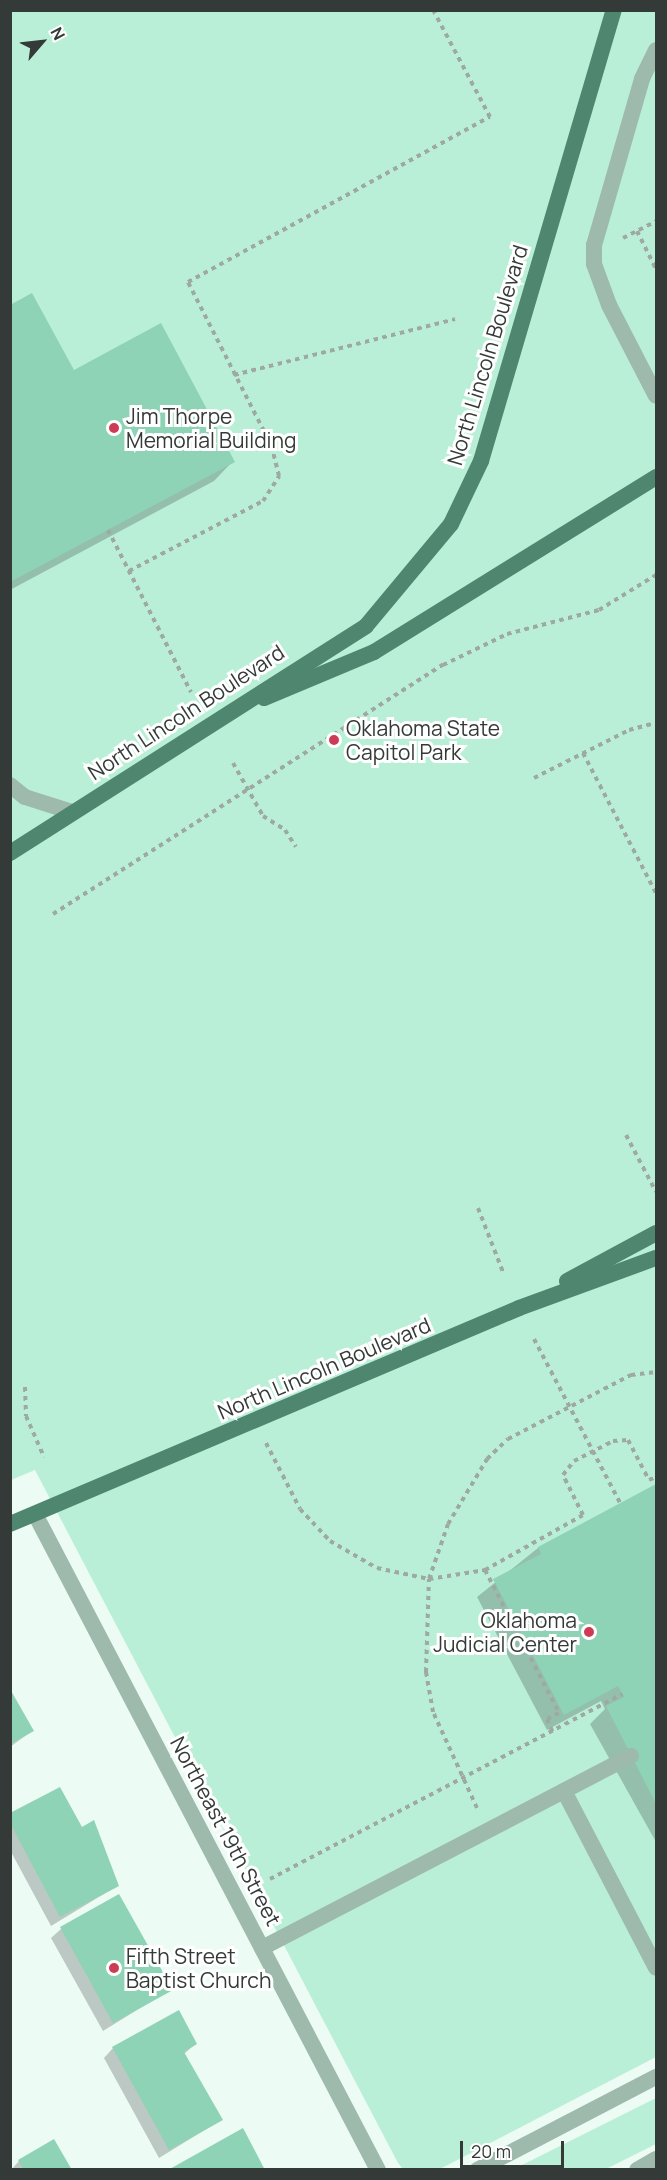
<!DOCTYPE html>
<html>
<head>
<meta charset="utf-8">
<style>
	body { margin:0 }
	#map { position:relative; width:667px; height:2180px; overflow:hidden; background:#ecfbf4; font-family:Manrope,sans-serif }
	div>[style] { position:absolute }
	.green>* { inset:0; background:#baefd7 }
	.shadow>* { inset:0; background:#0003 }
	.building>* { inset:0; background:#8ed3b5 }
	.path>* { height:4px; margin-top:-2px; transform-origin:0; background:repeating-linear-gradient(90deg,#9ea9a4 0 4.5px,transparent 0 9px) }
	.service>* { height:16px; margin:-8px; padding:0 8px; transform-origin:8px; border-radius:8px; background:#9dbaad }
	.minor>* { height:16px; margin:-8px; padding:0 8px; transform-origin:8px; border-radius:8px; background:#9dbaad }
	.tertiary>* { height:16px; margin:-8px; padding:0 8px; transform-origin:8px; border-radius:8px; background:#9dbaad }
	.primary>* { height:16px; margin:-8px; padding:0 8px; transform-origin:8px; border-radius:8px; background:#4f866f }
	.dots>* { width:16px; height:16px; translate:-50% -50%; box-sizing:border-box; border:3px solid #fff; border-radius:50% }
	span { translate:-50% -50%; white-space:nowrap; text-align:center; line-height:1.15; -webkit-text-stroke:6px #fff; paint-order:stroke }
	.street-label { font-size:21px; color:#343a37 }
	.poi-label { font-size:21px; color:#343a37 }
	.left { translate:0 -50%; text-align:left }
	.right { translate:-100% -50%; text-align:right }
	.frame { position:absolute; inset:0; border:12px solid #343a37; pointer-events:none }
	.north { position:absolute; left:12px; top:12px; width:60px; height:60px; -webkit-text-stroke:4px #fff; paint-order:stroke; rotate:62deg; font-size:16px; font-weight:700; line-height:24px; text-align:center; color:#343a37 }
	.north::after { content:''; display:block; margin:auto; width:21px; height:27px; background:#343a37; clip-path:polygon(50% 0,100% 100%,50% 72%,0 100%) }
	.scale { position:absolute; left:460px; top:2141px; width:104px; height:27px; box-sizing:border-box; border:3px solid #343a37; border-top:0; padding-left:8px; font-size:18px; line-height:21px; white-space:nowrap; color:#343a37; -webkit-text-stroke:4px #fff; paint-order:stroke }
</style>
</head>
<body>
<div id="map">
	<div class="green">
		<div style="clip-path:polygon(11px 11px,656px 11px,656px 2057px,440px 2169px,403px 2169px,398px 2163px,35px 1470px,11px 1480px)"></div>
		<div style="clip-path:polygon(656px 2098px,656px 2144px,606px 2169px,514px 2169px)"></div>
	</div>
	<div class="shadow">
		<div style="clip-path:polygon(10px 306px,73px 372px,233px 461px,214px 481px,10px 590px)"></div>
		<div style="clip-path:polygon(656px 1486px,656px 1842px,590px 1724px,605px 1709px,601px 1701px,547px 1730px,477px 1597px,538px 1548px)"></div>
		<div style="clip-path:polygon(10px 1692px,32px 1731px,10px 1747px)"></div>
		<div style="clip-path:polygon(10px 1815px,81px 1829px,94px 1822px,117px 1886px,51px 1926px,10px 1850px)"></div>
		<div style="clip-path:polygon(61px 1929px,171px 1989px,103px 2031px,51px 1938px)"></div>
		<div style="clip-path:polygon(195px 2044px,184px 2054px,221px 2120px,159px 2158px,104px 2058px,113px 2048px)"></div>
		<div style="clip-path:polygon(19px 2161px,71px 2170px,11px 2170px)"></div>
	</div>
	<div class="building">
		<div style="clip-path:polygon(32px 293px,74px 370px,161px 323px,235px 462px,10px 582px,10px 305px)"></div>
		<div style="clip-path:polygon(656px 1484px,656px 1804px,606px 1706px,624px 1697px,618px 1686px,564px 1715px,493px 1579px,541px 1554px,538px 1547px)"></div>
		<div style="clip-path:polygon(10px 1689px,34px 1731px,10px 1744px)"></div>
		<div style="clip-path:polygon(60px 1787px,82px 1827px,94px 1820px,119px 1886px,60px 1917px,10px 1823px,10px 1813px)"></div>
		<div style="clip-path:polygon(119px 1894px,173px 1990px,113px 2023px,60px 1927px)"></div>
		<div style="clip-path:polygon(179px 2010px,197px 2044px,184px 2052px,223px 2120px,169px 2150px,112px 2047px)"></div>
		<div style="clip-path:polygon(243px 2128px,265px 2170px,168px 2170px)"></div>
		<div style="clip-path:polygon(54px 2139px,72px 2170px,24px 2170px,18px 2160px)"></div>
	</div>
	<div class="path">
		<div style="left:637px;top:231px;width:42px;rotate:63.4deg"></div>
		<div style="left:623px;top:238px;width:37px;rotate:-27deg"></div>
		<div style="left:234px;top:375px;width:228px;rotate:-14.2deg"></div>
		<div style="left:108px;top:530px;width:182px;rotate:62.9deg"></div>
		<div style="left:129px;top:571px;width:151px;rotate:-27.6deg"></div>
		<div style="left:263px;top:501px;width:30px;rotate:-57deg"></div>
		<div style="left:279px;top:476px;width:30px;rotate:-104deg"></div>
		<div style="left:272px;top:447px;width:185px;rotate:-117deg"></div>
		<div style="left:188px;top:282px;width:344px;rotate:-28.7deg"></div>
		<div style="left:490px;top:117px;width:121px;rotate:-118deg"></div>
		<div style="left:583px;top:753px;width:158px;rotate:62.5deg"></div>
		<div style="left:233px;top:763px;width:61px;rotate:60.5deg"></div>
		<div style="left:263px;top:816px;width:26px;rotate:32deg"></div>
		<div style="left:285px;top:830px;width:20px;rotate:57deg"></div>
		<div style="left:534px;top:778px;width:106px;rotate:-26.8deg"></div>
		<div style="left:629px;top:730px;width:28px;rotate:-15deg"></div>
		<div style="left:53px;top:914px;width:463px;rotate:-32.6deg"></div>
		<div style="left:443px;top:665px;width:71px;rotate:-25.8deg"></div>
		<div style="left:507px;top:634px;width:95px;rotate:-14.6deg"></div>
		<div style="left:599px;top:610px;width:67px;rotate:-31.6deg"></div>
		<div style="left:626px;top:1135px;width:64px;rotate:62.2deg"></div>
		<div style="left:478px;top:1208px;width:69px;rotate:68.7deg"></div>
		<div style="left:534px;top:1339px;width:185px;rotate:62.3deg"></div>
		<div style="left:25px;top:1387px;width:29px;rotate:88deg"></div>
		<div style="left:26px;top:1416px;width:45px;rotate:66.3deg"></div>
		<div style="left:266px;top:1443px;width:74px;rotate:62.7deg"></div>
		<div style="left:300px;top:1509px;width:44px;rotate:46.8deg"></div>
		<div style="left:330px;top:1541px;width:54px;rotate:29.9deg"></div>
		<div style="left:377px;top:1568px;width:53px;rotate:11.9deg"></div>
		<div style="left:429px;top:1579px;width:57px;rotate:-9.1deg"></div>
		<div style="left:485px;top:1570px;width:112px;rotate:-29.3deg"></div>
		<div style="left:583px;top:1515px;width:45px;rotate:-116.6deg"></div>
		<div style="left:563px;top:1475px;width:18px;rotate:-52deg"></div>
		<div style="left:574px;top:1461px;width:44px;rotate:-27.1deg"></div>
		<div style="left:613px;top:1441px;width:15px;rotate:-4deg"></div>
		<div style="left:628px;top:1440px;width:45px;rotate:62.3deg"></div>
		<div style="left:649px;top:1480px;width:8px;rotate:-23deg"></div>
		<div style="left:485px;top:1570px;width:161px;rotate:62.6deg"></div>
		<div style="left:559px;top:1713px;width:13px;rotate:153deg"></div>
		<div style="left:547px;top:1719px;width:15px;rotate:67deg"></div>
		<div style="left:477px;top:1808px;width:106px;rotate:-114.6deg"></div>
		<div style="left:433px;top:1712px;width:41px;rotate:-99.9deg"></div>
		<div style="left:426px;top:1672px;width:93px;rotate:-88.2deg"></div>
		<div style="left:429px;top:1579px;width:58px;rotate:-70.9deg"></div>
		<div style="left:448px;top:1524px;width:76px;rotate:-59deg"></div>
		<div style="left:487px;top:1459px;width:29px;rotate:-44deg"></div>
		<div style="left:508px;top:1439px;width:139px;rotate:-27.5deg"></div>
		<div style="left:631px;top:1375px;width:25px;rotate:-7deg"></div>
		<div style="left:270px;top:1879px;width:398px;rotate:-27.7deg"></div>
	</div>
	<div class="service">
		<div style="left:656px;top:50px;width:32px;rotate:116deg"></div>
		<div style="left:642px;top:79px;width:173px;rotate:106.1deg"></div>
		<div style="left:594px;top:245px;width:19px;rotate:90deg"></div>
		<div style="left:594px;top:264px;width:44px;rotate:69.9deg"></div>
		<div style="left:609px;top:305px;width:102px;rotate:62.7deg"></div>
		<div style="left:10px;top:785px;width:19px;rotate:39deg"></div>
		<div style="left:25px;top:797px;width:49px;rotate:17.7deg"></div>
		<div style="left:564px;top:1791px;width:199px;rotate:62.5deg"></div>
		<div style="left:262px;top:1948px;width:416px;rotate:-27.5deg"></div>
	</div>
	<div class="minor">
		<div style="left:35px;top:1514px;width:740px;rotate:62.4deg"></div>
	</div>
	<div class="tertiary">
		<div style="left:477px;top:2170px;width:202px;rotate:-27.5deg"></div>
		<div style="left:637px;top:2170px;width:22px;rotate:-30deg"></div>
	</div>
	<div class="primary">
		<div style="left:264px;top:698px;width:119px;rotate:-22.7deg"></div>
		<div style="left:374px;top:652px;width:332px;rotate:-31.8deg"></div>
		<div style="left:10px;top:853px;width:422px;rotate:-32.5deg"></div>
		<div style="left:366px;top:626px;width:133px;rotate:-50.2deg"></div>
		<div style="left:451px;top:524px;width:70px;rotate:-64.5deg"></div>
		<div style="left:481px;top:461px;width:470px;rotate:-73.6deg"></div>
		<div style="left:567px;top:1281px;width:101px;rotate:-28.3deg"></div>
		<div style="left:10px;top:1524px;width:553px;rotate:-22.99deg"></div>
		<div style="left:519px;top:1308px;width:146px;rotate:-20.1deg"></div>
	</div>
	<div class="dots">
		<div style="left:114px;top:428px;background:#cd3c54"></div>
		<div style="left:334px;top:740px;background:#cd3c54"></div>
		<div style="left:589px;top:1632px;background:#cd3c54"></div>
		<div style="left:114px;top:1968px;background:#cd3c54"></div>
	</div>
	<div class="street-label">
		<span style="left:487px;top:355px;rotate:-73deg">North Lincoln Boulevard</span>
		<span style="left:186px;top:712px;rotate:-33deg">North Lincoln Boulevard</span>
		<span style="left:324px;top:1368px;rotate:-23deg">North Lincoln Boulevard</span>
		<span style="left:226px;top:1831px;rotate:62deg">Northeast 19th Street</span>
	</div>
	<div class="poi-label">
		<span class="left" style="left:126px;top:428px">Jim Thorpe<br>Memorial Building</span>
		<span class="left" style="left:346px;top:740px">Oklahoma State<br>Capitol Park</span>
		<span class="right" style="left:577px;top:1632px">Oklahoma<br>Judicial Center</span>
		<span class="left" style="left:126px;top:1968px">Fifth Street<br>Baptist Church</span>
	</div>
	<div class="frame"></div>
	<div class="north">N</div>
	<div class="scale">20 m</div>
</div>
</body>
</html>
